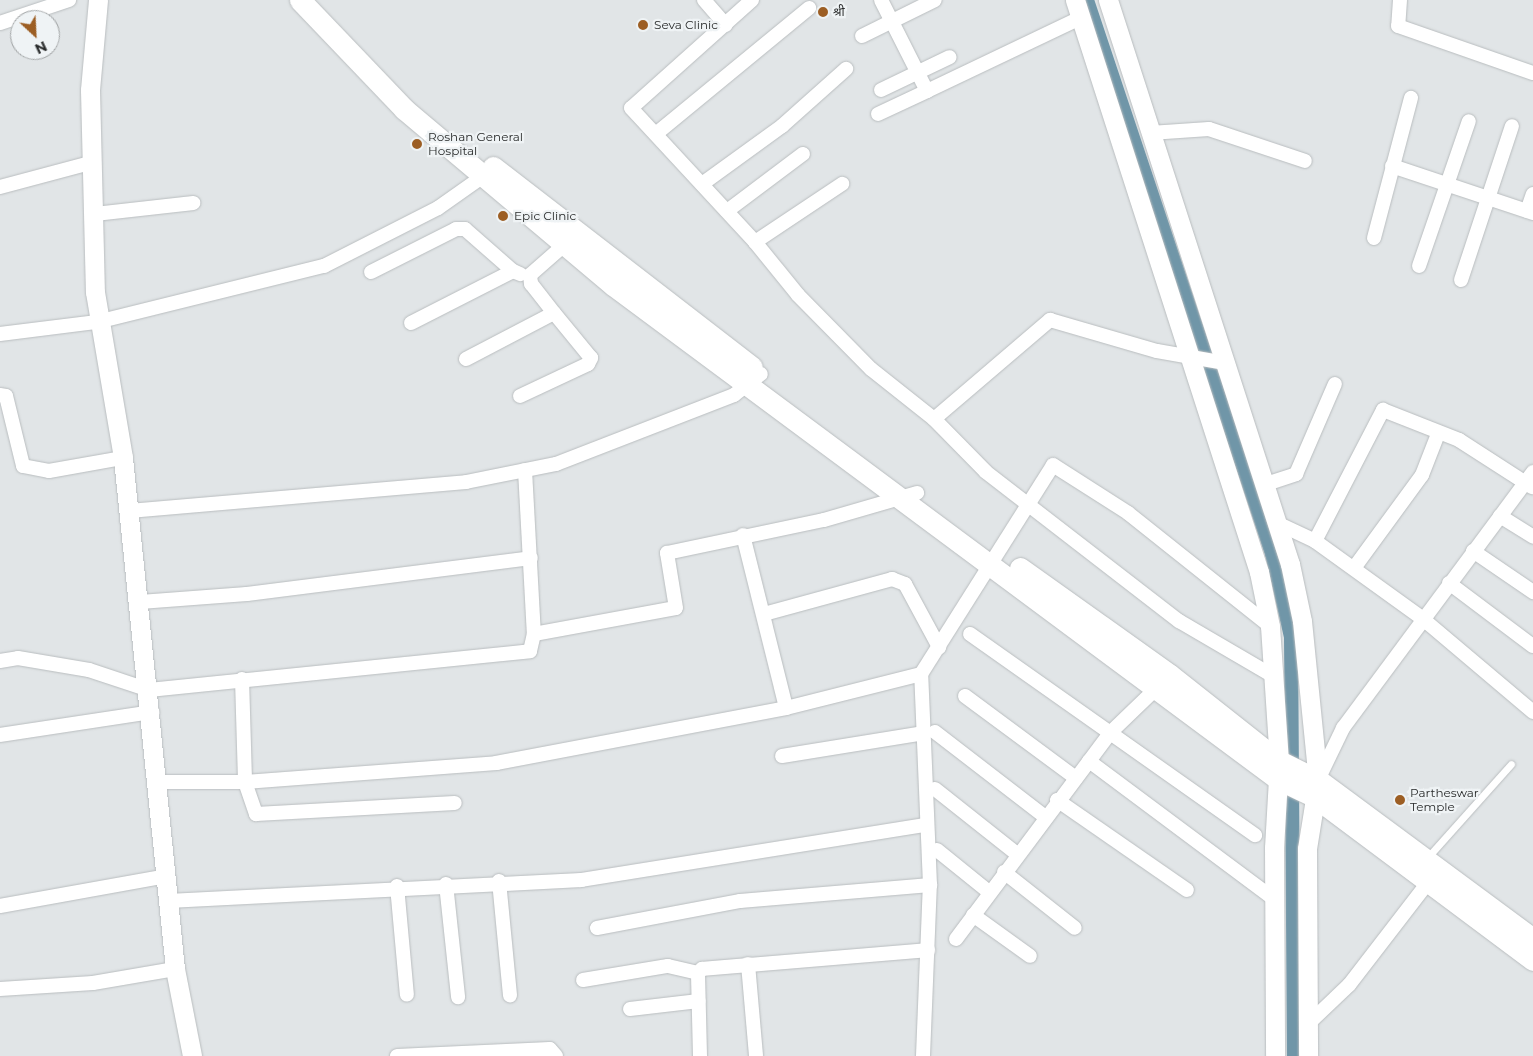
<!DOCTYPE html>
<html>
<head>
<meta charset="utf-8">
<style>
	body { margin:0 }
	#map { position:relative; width:1533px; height:1056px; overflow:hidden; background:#e1e5e7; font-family:Montserrat,"Noto Sans Devanagari",sans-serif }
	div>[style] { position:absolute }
	.canal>* { height:14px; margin:-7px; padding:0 7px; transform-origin:7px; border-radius:7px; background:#7096a8 }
	.roads { filter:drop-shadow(0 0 1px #b9bdbf) drop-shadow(0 0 1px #b9bdbf) }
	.lane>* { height:7px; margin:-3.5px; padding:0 3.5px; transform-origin:3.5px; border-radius:3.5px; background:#fff }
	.street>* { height:14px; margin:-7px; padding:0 7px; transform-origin:7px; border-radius:7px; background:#fff }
	.secondary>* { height:19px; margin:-9.5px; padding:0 9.5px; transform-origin:9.5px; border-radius:9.5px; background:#fff }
	.primary>* { height:21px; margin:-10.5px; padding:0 10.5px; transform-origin:10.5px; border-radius:10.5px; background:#fff }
	.dots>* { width:14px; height:14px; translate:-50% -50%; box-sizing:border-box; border:2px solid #eff3f5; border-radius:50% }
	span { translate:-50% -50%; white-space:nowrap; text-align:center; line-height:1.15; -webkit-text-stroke:4.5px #eff3f5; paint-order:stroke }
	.poi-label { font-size:12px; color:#292b2b }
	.left { translate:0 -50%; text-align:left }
	.north { position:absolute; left:10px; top:10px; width:50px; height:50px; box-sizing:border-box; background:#eff3f5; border:1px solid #a0a3a4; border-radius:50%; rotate:155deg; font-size:14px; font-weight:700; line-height:20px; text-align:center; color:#292b2b }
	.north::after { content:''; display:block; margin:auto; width:18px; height:22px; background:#9c5e24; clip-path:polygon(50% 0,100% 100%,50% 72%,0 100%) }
</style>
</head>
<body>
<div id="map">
	<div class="canal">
		<div style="left:1087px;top:0;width:584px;rotate:71.53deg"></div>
		<div style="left:1272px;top:554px;width:85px;rotate:77.1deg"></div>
		<div style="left:1291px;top:637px;width:419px;rotate:89.6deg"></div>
	</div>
	<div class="roads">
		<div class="lane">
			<div style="left:1427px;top:858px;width:126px;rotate:-48.2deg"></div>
		</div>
		<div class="street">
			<div style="left:704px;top:0;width:33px;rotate:49deg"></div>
			<div style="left:752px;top:0;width:162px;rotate:138.2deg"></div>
			<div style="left:631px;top:108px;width:183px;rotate:47.2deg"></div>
			<div style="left:755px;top:242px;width:68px;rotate:50.9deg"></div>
			<div style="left:798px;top:295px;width:104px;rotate:45.4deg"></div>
			<div style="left:871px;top:369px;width:80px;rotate:38.4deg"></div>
			<div style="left:934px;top:419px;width:74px;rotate:45.5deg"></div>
			<div style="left:986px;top:472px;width:244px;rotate:37.7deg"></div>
			<div style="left:1179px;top:621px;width:111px;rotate:30.3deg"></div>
			<div style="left:881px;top:0;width:102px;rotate:63.2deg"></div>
			<div style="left:927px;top:91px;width:170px;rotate:-25.5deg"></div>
			<div style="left:1400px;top:0;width:26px;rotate:94deg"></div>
			<div style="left:1398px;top:26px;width:143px;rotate:19.2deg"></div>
			<div style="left:0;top:23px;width:73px;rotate:-18.4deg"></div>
			<div style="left:862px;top:36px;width:81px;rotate:-26.3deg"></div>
			<div style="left:881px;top:90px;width:76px;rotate:-25.6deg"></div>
			<div style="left:878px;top:114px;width:54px;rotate:-25.1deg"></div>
			<div style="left:657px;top:133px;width:197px;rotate:-39.4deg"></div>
			<div style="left:1150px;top:133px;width:59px;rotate:-3.9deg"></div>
			<div style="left:1209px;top:129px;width:101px;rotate:18.4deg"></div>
			<div style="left:1392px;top:166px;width:149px;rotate:18.4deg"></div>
			<div style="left:702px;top:184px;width:99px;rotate:-35.9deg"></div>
			<div style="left:782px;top:126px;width:86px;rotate:-41.7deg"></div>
			<div style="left:0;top:187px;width:97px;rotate:-14.9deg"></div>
			<div style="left:727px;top:211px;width:95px;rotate:-36.9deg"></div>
			<div style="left:1527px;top:211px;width:18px;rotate:-71deg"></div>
			<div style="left:95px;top:214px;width:99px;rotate:-6.4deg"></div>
			<div style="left:1374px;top:238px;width:145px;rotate:-75.2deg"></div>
			<div style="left:755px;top:242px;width:105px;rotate:-33.7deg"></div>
			<div style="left:1419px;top:266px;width:153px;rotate:-71deg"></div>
			<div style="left:371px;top:272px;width:95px;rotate:-26.8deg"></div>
			<div style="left:456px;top:229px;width:9px"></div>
			<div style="left:465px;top:229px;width:64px;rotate:41.2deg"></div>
			<div style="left:1461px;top:280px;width:162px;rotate:-71.7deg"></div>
			<div style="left:411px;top:323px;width:114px;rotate:-27deg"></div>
			<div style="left:513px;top:271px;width:8px;rotate:23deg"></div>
			<div style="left:0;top:334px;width:98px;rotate:-7.1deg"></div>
			<div style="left:97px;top:322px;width:234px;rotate:-13.9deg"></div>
			<div style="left:324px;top:266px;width:128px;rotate:-27deg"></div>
			<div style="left:438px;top:208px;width:62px;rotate:-35.2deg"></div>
			<div style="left:466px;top:359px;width:99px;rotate:-27.6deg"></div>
			<div style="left:554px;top:313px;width:37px;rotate:-128deg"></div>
			<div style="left:531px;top:284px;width:9px;rotate:-96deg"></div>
			<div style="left:530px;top:275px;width:55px;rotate:-41.3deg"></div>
			<div style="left:0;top:395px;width:6px;rotate:9deg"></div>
			<div style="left:6px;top:396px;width:72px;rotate:76.3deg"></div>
			<div style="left:23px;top:466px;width:26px;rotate:11deg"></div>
			<div style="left:49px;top:471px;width:75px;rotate:-10deg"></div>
			<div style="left:520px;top:396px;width:75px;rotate:-25.2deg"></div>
			<div style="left:588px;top:364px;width:7px;rotate:-63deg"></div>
			<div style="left:591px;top:358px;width:58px;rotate:-129.4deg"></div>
			<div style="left:934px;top:419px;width:153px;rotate:-40.5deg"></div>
			<div style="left:1050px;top:320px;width:111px;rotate:16.2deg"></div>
			<div style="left:1157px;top:351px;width:69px;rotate:10deg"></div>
			<div style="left:525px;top:470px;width:164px;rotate:86.9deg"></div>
			<div style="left:1263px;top:485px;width:35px;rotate:-18deg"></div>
			<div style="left:1296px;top:474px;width:98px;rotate:-66.6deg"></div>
			<div style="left:129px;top:511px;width:338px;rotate:-4.9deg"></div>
			<div style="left:466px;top:482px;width:92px;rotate:-11.3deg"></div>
			<div style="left:556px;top:464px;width:191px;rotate:-21.2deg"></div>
			<div style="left:734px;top:395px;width:34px;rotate:-38deg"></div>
			<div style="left:1500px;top:516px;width:39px;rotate:32deg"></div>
			<div style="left:1277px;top:523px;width:42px;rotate:25.3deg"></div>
			<div style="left:1315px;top:541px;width:148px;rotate:-62.6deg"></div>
			<div style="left:1383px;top:410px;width:82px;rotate:21.5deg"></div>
			<div style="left:1459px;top:440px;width:87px;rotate:32.8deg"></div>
			<div style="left:743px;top:535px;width:178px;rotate:76deg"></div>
			<div style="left:1315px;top:541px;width:133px;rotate:35.8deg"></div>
			<div style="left:1423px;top:619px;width:144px;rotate:40.2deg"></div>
			<div style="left:1473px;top:551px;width:73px;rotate:34.3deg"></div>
			<div style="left:1354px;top:568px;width:115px;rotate:-53.8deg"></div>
			<div style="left:1422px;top:475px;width:44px;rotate:-68.7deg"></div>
			<div style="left:1449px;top:583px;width:105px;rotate:36.9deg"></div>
			<div style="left:140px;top:602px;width:107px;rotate:-4.3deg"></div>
			<div style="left:247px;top:594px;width:286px;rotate:-7.2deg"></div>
			<div style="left:764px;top:614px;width:133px;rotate:-15.3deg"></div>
			<div style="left:892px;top:579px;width:14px;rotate:21deg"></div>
			<div style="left:905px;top:584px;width:72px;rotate:61.6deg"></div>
			<div style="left:970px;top:634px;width:349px;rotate:35.2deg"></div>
			<div style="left:0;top:661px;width:18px;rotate:-9deg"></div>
			<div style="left:18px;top:658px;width:72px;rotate:9.6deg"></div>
			<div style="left:89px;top:670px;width:63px;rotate:18.4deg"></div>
			<div style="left:149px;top:690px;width:383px;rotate:-5.8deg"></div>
			<div style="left:530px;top:651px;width:17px;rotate:-77deg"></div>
			<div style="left:534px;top:634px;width:144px;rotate:-10.4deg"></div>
			<div style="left:676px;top:608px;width:56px;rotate:-99.3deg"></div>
			<div style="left:667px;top:553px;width:160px;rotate:-11.9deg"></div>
			<div style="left:824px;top:520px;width:97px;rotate:-16.2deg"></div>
			<div style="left:242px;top:679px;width:103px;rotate:88.3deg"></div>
			<div style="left:245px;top:782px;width:34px;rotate:71deg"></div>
			<div style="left:256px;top:814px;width:199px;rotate:-3.2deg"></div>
			<div style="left:965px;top:696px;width:138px;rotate:36.5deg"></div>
			<div style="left:935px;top:732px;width:138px;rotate:37.6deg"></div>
			<div style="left:0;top:735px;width:154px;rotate:-8.6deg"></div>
			<div style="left:782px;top:756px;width:144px;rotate:-9.2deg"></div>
			<div style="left:1089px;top:761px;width:231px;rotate:36.7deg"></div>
			<div style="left:1318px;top:780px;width:58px;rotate:-64.3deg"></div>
			<div style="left:1343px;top:728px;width:319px;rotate:-53.4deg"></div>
			<div style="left:158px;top:782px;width:87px"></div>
			<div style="left:245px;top:782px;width:252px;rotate:-4.3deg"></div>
			<div style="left:496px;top:763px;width:295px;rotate:-10.7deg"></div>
			<div style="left:786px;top:708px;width:139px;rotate:-14.1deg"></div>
			<div style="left:935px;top:789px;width:105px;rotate:38.4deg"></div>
			<div style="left:1057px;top:800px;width:158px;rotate:34.7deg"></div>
			<div style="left:937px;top:850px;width:67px;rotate:38.9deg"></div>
			<div style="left:1004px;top:872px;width:90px;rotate:38.3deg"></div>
			<div style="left:499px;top:881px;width:115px;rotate:84.5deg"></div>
			<div style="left:446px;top:884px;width:114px;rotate:83.9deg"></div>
			<div style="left:397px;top:886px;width:109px;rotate:84.8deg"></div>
			<div style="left:168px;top:901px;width:414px;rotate:-2.9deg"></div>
			<div style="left:581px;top:880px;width:348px;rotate:-9.1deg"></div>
			<div style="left:0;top:906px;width:169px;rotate:-10.2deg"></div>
			<div style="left:973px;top:915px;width:70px;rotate:35.7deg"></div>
			<div style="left:597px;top:928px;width:146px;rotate:-10.7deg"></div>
			<div style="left:740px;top:901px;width:191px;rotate:-4.8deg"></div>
			<div style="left:956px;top:939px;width:259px;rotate:-53.2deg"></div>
			<div style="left:1111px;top:732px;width:71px;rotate:-43.9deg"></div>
			<div style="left:748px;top:964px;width:92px;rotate:85deg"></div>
			<div style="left:583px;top:980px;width:86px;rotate:-9.4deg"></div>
			<div style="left:668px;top:966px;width:31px;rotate:13deg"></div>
			<div style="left:0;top:989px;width:93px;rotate:-3.7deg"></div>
			<div style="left:93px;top:983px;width:83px;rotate:-9.7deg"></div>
			<div style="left:630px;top:1009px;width:69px;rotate:-6.6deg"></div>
			<div style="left:1308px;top:1024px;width:57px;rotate:-43.6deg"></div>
			<div style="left:1349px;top:985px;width:138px;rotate:-52.4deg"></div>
			<div style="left:397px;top:1056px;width:153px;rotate:-2.6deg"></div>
			<div style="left:550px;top:1049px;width:9px;rotate:49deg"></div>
			<div style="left:700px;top:1056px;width:83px;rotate:-91.4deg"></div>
			<div style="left:698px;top:973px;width:6px;rotate:-45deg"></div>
			<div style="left:702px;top:969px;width:227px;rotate:-4.8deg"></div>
			<div style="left:923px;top:1056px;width:171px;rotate:-87.7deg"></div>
			<div style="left:930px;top:885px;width:211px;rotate:-92.4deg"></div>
			<div style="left:921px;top:674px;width:247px;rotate:-57.7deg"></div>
			<div style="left:1053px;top:465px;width:89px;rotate:32.6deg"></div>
			<div style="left:1128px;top:513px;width:181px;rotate:38.5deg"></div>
		</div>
		<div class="secondary">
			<div style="left:98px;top:0;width:90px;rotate:95.1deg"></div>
			<div style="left:90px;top:90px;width:202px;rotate:88.6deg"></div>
			<div style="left:95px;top:292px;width:168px;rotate:80.4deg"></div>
			<div style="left:123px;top:458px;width:514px;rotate:84.19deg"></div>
			<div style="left:175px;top:969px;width:89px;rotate:78.9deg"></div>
			<div style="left:1075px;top:0;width:601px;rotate:72.17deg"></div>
			<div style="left:1259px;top:572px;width:55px;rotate:78.5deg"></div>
			<div style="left:1270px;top:626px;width:135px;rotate:86.2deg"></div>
			<div style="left:1279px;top:761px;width:87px;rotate:93.3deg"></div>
			<div style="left:1274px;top:848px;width:208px;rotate:89.7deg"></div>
			<div style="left:1108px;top:0;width:593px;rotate:72.12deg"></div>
			<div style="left:1290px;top:564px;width:58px;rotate:78.1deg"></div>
			<div style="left:1302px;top:621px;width:160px;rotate:84.3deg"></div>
			<div style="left:1318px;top:780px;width:70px;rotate:99.1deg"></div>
			<div style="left:1307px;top:849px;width:207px;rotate:89.7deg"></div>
		</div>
		<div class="primary">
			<div style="left:300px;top:0;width:151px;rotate:46.3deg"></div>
			<div style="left:404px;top:109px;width:273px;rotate:40.1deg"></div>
			<div style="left:613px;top:285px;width:828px;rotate:36.61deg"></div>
			<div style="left:1278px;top:779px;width:41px;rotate:25.9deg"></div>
			<div style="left:1315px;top:797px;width:272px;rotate:36.8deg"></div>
			<div style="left:493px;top:167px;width:327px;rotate:37.7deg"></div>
			<div style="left:1020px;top:568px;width:184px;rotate:35.5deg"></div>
			<div style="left:1170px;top:675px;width:139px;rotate:38.3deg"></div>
			<div style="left:1279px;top:761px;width:43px;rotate:26deg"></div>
			<div style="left:1318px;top:780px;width:267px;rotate:36.5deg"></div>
		</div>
	</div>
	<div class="dots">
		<div style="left:823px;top:12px;background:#9c5e24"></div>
		<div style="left:643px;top:25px;background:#9c5e24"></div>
		<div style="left:417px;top:144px;background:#9c5e24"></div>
		<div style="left:503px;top:216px;background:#9c5e24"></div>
		<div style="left:1400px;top:800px;background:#9c5e24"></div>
	</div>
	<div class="poi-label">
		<span class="left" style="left:833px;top:12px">श्री</span>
		<span class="left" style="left:654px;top:25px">Seva Clinic</span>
		<span class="left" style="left:428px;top:144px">Roshan General<br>Hospital</span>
		<span class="left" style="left:514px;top:216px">Epic Clinic</span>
		<span class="left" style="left:1410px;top:800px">Partheswar<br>Temple</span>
	</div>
	<div class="north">N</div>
</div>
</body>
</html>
